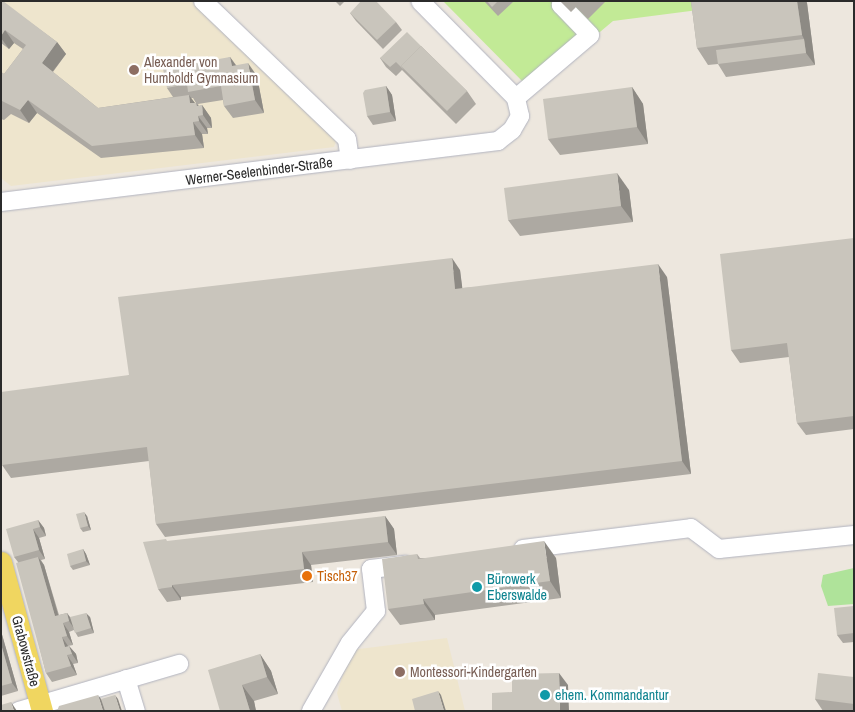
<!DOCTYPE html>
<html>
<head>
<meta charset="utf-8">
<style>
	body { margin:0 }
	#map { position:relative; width:855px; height:712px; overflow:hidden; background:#ede7de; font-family:"Archivo Narrow",sans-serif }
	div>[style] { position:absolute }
	.education>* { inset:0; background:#eee5cd }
	.green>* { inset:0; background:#afe39a }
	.pitch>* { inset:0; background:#c2ea96 }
	.roads { filter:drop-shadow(0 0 1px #b1b3bf) drop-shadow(0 0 1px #b1b3bf) }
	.minor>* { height:18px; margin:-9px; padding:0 9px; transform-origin:9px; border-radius:9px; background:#fff }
	.major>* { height:21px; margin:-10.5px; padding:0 10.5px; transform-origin:10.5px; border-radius:10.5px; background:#f0d660 }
	.wall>* { inset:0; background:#ada9a2 }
	.shaded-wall>* { inset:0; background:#8d8a84 }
	.building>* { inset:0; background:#c9c5bc }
	.dots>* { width:14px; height:14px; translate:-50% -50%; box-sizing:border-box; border:2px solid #fff; border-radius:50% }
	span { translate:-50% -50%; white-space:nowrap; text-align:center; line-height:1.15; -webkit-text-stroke:5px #fff; paint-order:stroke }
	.education-label { font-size:14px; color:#785e54 }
	.left { translate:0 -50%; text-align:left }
	.street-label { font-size:14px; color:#2b2b2b }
	.food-label { font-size:14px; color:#c56008 }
	.culture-label { font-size:14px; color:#0d838f }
	.frame { position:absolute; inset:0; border:2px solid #2b2b2b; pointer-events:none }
</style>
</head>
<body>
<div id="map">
	<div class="education">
		<div style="clip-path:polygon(3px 1px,196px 1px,337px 138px,334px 147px,11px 186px,1px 178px)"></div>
		<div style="clip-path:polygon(447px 638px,465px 711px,342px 711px,337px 693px,351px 650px)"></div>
	</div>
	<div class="green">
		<div style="clip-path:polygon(854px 568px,854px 604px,828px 606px,821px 586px,823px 575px)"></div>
	</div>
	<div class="pitch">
		<div style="clip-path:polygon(443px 1px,767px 1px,613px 21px,544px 79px,527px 86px)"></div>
	</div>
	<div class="roads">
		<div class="minor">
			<div style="left:203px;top:1px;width:199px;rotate:43.8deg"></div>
			<div style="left:347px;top:139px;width:21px;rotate:82deg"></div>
			<div style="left:516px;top:98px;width:97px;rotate:-40.4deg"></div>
			<div style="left:590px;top:35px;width:42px;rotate:-134deg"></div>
			<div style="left:561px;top:5px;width:2px;rotate:-27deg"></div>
			<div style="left:1px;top:202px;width:501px;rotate:-7deg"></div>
			<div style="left:498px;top:141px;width:18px;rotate:-38deg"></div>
			<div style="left:512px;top:130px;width:16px;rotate:-60deg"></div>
			<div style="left:520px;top:116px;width:18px;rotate:-103deg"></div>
			<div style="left:516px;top:98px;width:136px;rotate:-134.7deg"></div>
			<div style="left:523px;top:549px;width:169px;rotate:-7.1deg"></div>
			<div style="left:691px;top:528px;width:35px;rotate:37deg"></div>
			<div style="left:719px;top:549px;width:136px;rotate:-5.9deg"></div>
			<div style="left:126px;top:679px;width:34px;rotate:73deg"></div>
			<div style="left:19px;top:711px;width:167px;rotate:-16.4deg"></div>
			<div style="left:311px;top:711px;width:78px;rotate:-60.2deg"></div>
			<div style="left:350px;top:643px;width:41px;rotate:-50.9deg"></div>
			<div style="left:376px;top:611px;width:42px;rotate:-96.8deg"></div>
			<div style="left:371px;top:569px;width:35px;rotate:-7deg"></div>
		</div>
		<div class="major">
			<div style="left:1px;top:562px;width:155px;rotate:74.6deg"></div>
		</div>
	</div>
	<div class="wall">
		<div style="clip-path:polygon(evenodd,1px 1px,57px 42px,66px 54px,53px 72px,98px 108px,173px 97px,167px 88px,230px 57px,236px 65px,257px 76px,264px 113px,233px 118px,224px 106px,223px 100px,198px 104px,199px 106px,202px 105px,211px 118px,212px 128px,207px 128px,208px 134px,202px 134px,204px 148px,101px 158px,37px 113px,29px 123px,11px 114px,4px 120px,1px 119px,1px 72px,4px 74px,23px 49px,14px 43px,9px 49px,1px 43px,1px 1px,191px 98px,193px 98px,196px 103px,195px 103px,191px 98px)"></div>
		<div style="clip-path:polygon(335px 1px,345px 1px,340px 6px)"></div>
		<div style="clip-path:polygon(484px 1px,513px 1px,513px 2px,498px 16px)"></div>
		<div style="clip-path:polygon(560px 1px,604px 1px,605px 2px,588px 19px,576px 7px,571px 12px)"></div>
		<div style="clip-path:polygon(691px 1px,806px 1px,807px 3px,815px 65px,726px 77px,718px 64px,708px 65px,697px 48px)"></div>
		<div style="clip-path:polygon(350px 13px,396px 22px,402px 30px,383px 49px,356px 21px)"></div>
		<div style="clip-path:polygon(421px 46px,467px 91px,476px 104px,456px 124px,402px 70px,396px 76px,386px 67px,380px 58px)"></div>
		<div style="clip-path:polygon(386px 86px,392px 95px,396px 121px,373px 125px,367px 116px)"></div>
		<div style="clip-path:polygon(632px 87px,643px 104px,648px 144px,560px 155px,548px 139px)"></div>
		<div style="clip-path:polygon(629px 190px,633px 222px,520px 236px,508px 220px)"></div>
		<div style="clip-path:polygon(854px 238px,854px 429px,806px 435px,797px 423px,789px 357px,740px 363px,731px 350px)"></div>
		<div style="clip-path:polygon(460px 270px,462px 288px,667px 277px,691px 474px,165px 537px,156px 524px,149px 461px,11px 478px,2px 465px,129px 375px)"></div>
		<div style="clip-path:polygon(87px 516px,91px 530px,83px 532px,80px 528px)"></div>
		<div style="clip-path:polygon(385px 516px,394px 529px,397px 555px,311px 565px,313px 582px,181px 597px,181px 600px,167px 602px,158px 589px)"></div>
		<div style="clip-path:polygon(38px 520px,44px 528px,46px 536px,39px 538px,45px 559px,41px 560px,44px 565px,59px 615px,67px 613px,70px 617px,90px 617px,94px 633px,78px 637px,74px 630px,69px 632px,73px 645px,68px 646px,69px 646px,76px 654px,78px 663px,73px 664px,77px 675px,52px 682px,46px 673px,18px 562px,14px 557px)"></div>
		<div style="clip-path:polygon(83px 549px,86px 554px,90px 565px,73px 570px,70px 566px)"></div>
		<div style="clip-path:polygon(417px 554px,420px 558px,556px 558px,561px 598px,435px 615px,435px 620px,400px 625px,388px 609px)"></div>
		<div style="clip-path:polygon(854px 606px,854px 642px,843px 643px,837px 635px)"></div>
		<div style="clip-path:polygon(1px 631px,18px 691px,1px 696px)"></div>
		<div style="clip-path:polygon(260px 654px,271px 671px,278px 694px,254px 701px,256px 711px,220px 711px)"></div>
		<div style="clip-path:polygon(854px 677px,854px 711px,823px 711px,815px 699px)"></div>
	</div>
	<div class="shaded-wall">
		<div style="clip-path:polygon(797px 1px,806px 1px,807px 3px,815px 65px,806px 53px,804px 39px,802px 35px)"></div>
		<div style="clip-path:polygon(5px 30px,14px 43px,9px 49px,1px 38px,1px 36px)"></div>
		<div style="clip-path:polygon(57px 42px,66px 54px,50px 75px,42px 63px)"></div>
		<div style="clip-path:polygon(230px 57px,239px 70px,232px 66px)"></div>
		<div style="clip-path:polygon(248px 63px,257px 76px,264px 113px,255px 100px)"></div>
		<div style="clip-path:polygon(386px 86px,392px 95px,396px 121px,390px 112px)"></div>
		<div style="clip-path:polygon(632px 87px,643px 104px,648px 144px,637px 127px)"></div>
		<div style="clip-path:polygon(189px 95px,197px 106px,196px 103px,203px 112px,202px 105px,211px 118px,212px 128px,203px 115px,190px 103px)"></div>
		<div style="clip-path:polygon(28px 100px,37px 113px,29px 123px,20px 110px)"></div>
		<div style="clip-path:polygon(198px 116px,207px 128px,208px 134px,199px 121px)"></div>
		<div style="clip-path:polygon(193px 122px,202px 134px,204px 148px,195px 135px)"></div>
		<div style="clip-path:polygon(617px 173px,629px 190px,633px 222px,621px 206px)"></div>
		<div style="clip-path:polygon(452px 258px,460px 270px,464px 301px,455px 289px)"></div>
		<div style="clip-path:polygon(658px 264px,667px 277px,691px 474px,682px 461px)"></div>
		<div style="clip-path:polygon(84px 512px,87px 516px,91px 530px,88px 526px)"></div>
		<div style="clip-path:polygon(385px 516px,394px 529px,397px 555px,388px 542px)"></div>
		<div style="clip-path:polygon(38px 520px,44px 528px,46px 536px,40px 527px)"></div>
		<div style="clip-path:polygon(33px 529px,39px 538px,45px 559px,39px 550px)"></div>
		<div style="clip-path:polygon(544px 541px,556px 558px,561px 598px,550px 581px)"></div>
		<div style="clip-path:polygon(83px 549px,86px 554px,90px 565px,86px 561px)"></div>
		<div style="clip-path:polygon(302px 552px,311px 565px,313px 582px,304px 569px)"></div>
		<div style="clip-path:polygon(38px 557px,44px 565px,61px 625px,55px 616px)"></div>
		<div style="clip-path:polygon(172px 585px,181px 597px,181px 600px,172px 587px)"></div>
		<div style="clip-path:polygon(423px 599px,435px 615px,435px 620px,424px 604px)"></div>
		<div style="clip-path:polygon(67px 613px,73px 622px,75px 630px,69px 621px)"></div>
		<div style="clip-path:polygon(86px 613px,90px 617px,94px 633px,91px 628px)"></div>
		<div style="clip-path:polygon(63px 623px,69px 632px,73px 645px,67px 636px)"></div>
		<div style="clip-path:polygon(1px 631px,18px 691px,12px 683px,1px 644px)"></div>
		<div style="clip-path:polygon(62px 637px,68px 646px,71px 655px,65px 647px)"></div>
		<div style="clip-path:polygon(69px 646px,76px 654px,78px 663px,72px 654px)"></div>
		<div style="clip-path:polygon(260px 654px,271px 671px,278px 694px,267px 677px)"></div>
		<div style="clip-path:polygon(67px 655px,73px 664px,77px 675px,71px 666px)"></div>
		<div style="clip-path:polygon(559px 673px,568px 685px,569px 711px,560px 711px)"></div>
		<div style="clip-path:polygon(242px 685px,254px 701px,256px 711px,250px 711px)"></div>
		<div style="clip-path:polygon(438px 691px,441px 695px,446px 711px,444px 711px)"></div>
		<div style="clip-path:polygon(98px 695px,104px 703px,107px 711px,103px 711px)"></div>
		<div style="clip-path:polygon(115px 695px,118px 699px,122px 711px,120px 711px)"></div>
		<div style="clip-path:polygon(11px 702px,17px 711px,14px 711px)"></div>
	</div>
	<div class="building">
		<div style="clip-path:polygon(1px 1px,3px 1px,57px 42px,42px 63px,98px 108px,189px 95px,190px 103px,196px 103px,197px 106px,202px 105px,203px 115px,198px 116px,199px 121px,193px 122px,195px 135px,92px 146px,28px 100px,20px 110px,2px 101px,1px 102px,1px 72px,4px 74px,26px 45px,5px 30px,1px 36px)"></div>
		<div style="clip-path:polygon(361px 1px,376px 1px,396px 22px,377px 40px,350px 13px)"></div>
		<div style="clip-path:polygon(487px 1px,498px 1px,492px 7px)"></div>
		<div style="clip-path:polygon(691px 1px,797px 1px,802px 35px,697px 48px)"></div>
		<div style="clip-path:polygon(407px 32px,421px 46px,401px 66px,404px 70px,396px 62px,390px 67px,380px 58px)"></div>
		<div style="clip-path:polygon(804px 39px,806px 53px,718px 64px,716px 50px)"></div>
		<div style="clip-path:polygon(421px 46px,467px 91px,447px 111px,401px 66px)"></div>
		<div style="clip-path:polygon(230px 57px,232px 66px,248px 63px,255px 100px,224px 106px,221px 86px,188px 92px,187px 84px,167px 88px,163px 69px)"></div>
		<div style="clip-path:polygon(386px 86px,390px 112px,367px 116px,363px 93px,365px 90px)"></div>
		<div style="clip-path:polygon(632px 87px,637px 127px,548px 139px,543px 99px)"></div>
		<div style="clip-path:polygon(617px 173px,621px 206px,508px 220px,504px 188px)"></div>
		<div style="clip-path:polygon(854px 238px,854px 416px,797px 423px,787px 343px,731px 350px,720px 254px)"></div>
		<div style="clip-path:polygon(452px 258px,455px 289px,658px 264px,682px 461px,156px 524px,147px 447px,2px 465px,1px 457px,1px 392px,129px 375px,118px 297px)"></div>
		<div style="clip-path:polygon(84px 512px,88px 526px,80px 528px,76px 514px)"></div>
		<div style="clip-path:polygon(385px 516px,388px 542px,302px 552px,304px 569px,172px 585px,172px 587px,158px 589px,143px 542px,166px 539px,167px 541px)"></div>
		<div style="clip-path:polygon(38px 520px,40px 527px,33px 529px,39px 550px,14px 557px,6px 529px)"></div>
		<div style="clip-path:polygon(544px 541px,550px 581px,423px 599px,424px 604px,388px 609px,382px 559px,417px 554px,418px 559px)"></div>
		<div style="clip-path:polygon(83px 549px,86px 561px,70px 566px,67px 554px)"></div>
		<div style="clip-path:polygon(38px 557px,55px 616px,67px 613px,69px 621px,63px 623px,67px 636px,62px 637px,65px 647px,69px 646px,72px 654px,67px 655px,71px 666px,46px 673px,16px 563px)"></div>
		<div style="clip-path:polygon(854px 606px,854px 633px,837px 635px,834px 608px)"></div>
		<div style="clip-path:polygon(86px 613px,91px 628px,75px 633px,70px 617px)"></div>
		<div style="clip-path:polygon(1px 644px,12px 683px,1px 686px)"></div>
		<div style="clip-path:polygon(260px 654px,267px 677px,242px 685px,250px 711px,220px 711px,208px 670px)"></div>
		<div style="clip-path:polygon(559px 673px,560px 711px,492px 711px,492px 693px,512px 692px,512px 674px)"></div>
		<div style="clip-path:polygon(818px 673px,854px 677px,854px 704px,815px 699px)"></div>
		<div style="clip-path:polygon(438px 691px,444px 711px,415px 711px,412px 699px)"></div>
		<div style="clip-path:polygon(98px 695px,103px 711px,57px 711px,59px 706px)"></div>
		<div style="clip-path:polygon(115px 695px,120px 711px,105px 711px,101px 699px)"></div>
		<div style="clip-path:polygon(11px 702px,14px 711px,1px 711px,1px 705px)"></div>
	</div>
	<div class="dots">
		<div style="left:134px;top:70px;background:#8d6e63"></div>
		<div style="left:307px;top:576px;background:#e8710a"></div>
		<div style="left:477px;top:587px;background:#0f9aa8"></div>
		<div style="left:400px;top:672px;background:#8d6e63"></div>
		<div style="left:545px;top:695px;background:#0f9aa8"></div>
	</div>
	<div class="education-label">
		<span class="left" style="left:144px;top:70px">Alexander von<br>Humboldt Gymnasium</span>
		<span class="left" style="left:410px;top:672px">Montessori-Kindergarten</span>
	</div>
	<div class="street-label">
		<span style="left:259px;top:171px;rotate:-7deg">Werner-Seelenbinder-Straße</span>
		<span style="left:26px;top:651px;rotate:75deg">Grabowstraße</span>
	</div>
	<div class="food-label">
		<span class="left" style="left:317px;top:576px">Tisch37</span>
	</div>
	<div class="culture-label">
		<span class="left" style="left:487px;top:587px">Bürowerk<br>Eberswalde</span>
		<span class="left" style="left:555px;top:695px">ehem. Kommandantur</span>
	</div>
	<div class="frame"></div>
</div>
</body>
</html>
